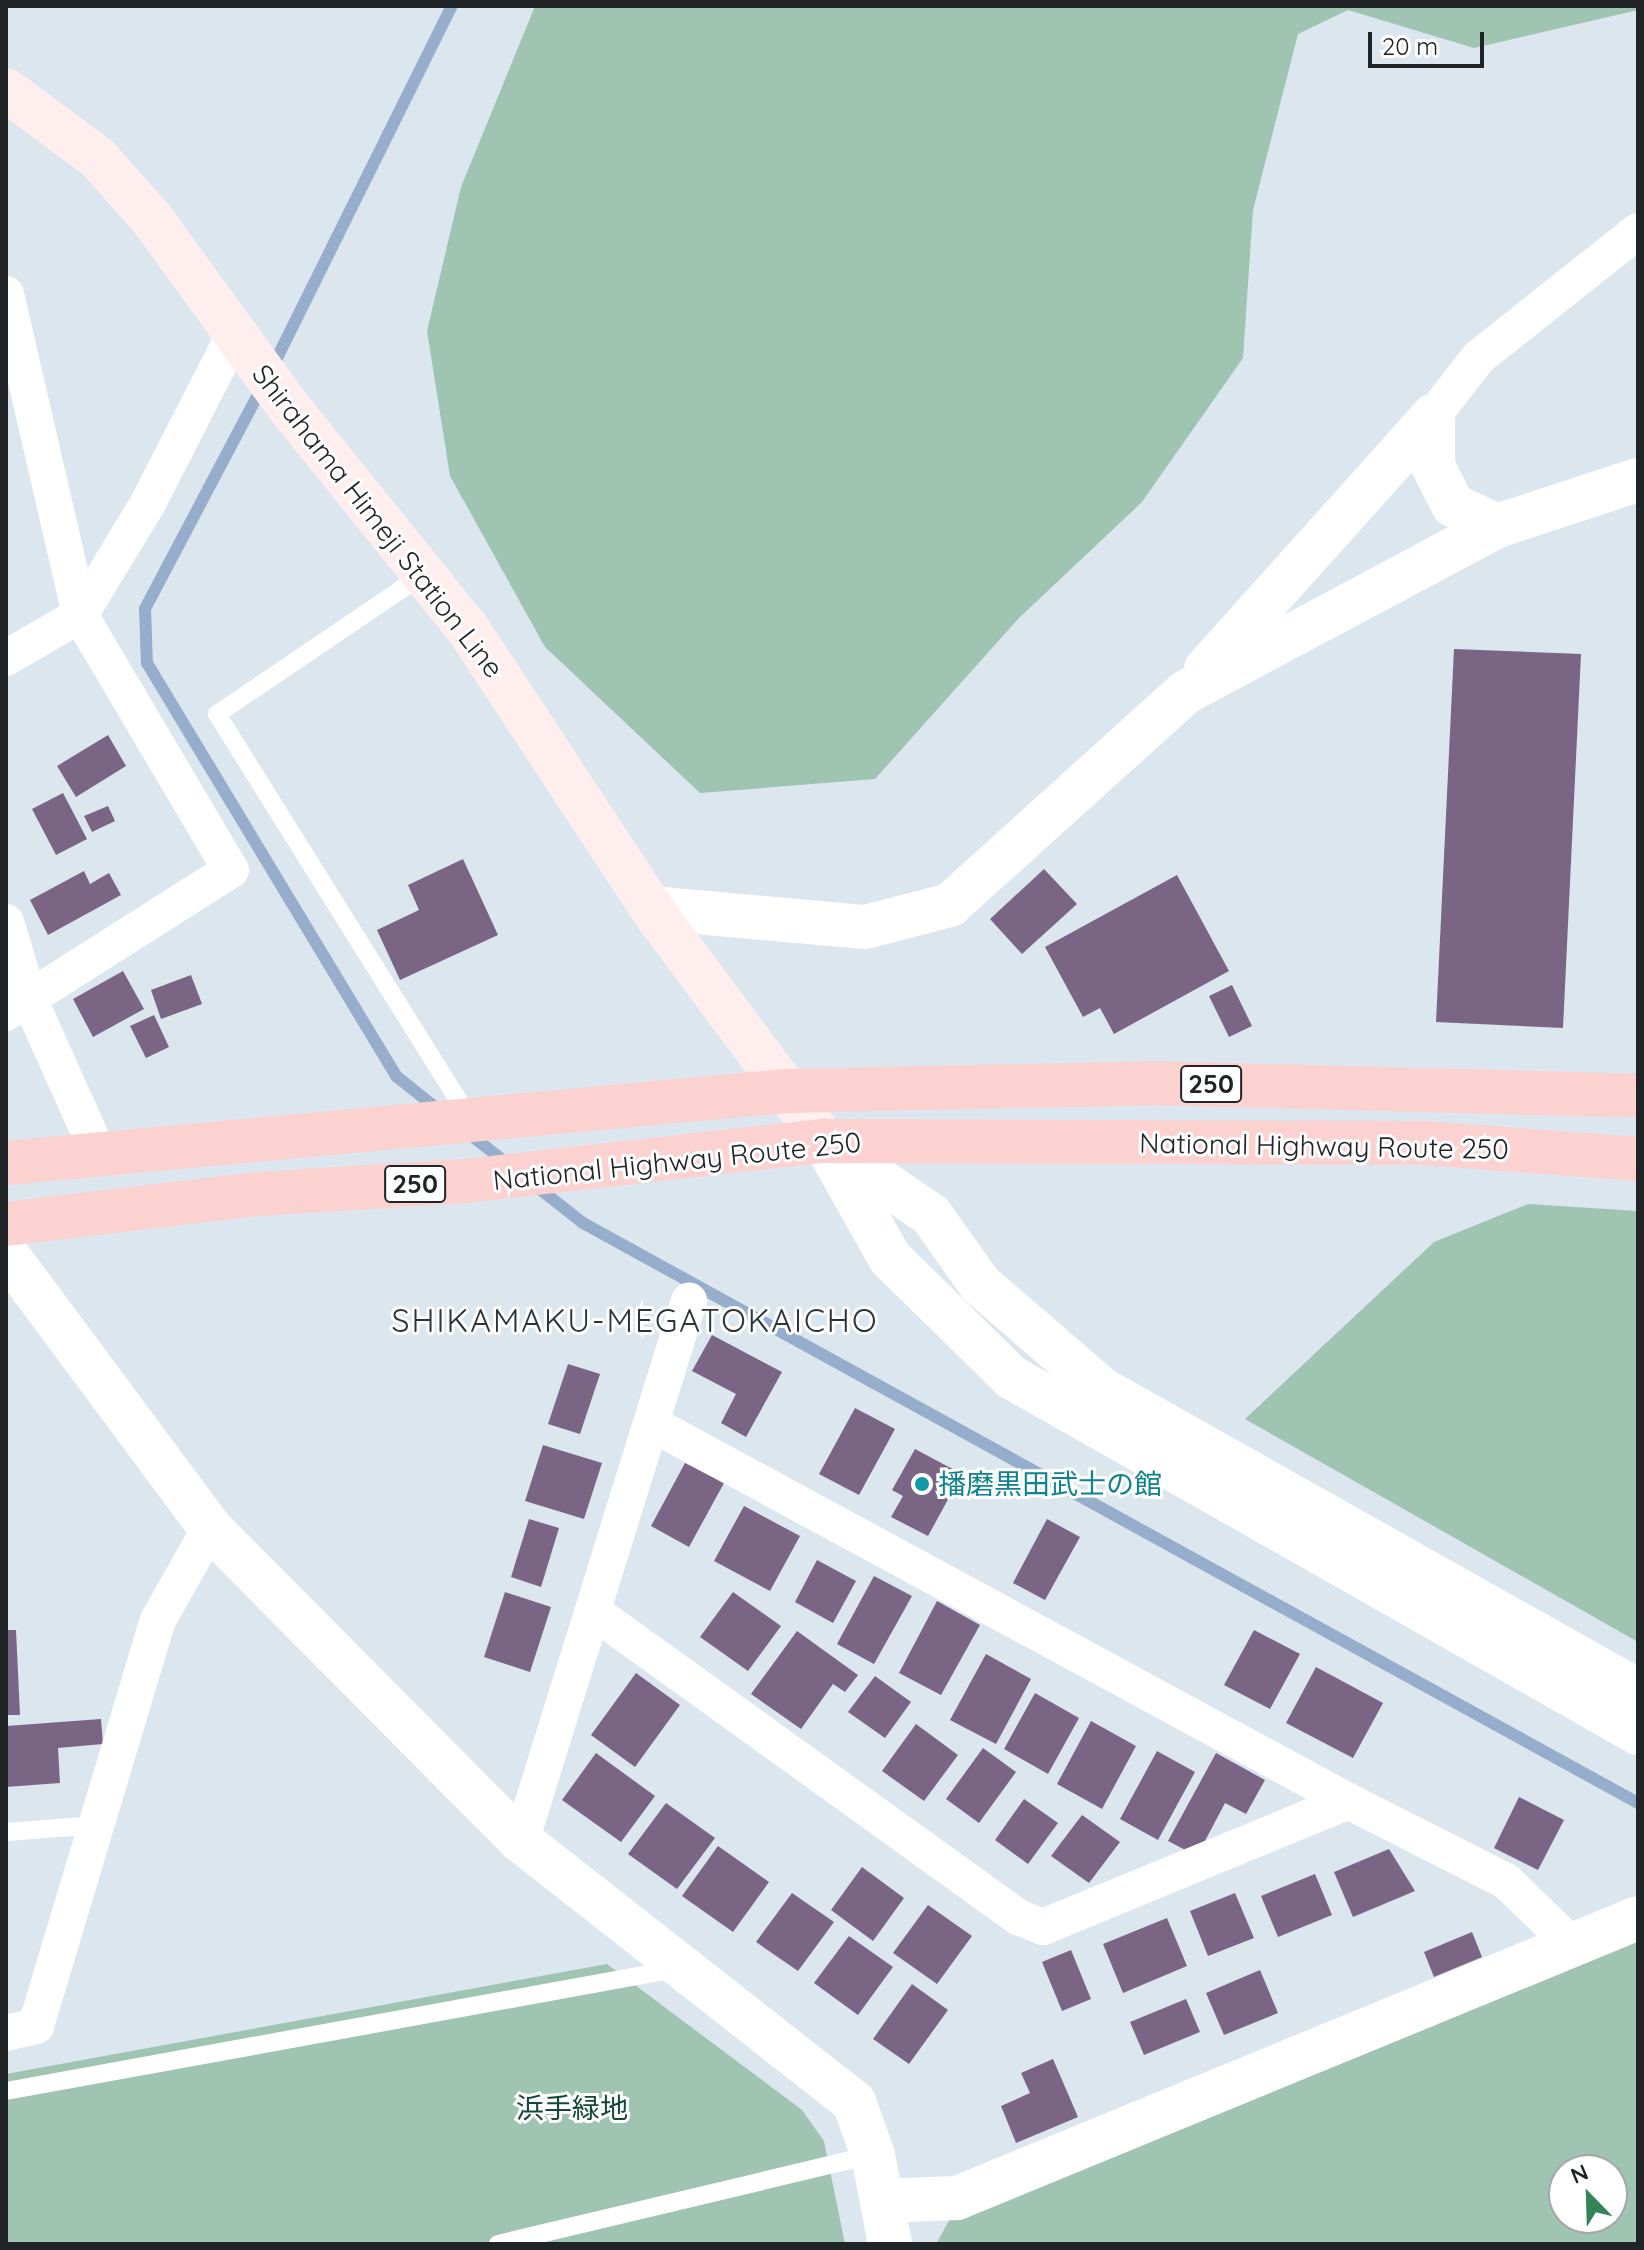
<!DOCTYPE html>
<html>
<head>
<meta charset="utf-8">
<style>
	body { margin:0 }
	#map { position:relative; width:1644px; height:2250px; overflow:hidden; background:#dce6ef; font-family:Quicksand,"Noto Sans JP",sans-serif }
	div>[style] { position:absolute }
	.green>* { inset:0; background:#9fc4b2 }
	.stream>* { height:12px; margin:-6px; padding:0 6px; transform-origin:6px; border-radius:6px; background:#97adcc }
	.building>* { inset:0; background:#7a6684 }
	.service>* { height:18px; margin:-9px; padding:0 9px; transform-origin:9px; border-radius:9px; background:#fff }
	.minor>* { height:36px; margin:-18px; padding:0 18px; transform-origin:18px; border-radius:18px; background:#fff }
	.tertiary>* { height:44px; margin:-22px; padding:0 22px; transform-origin:22px; border-radius:22px; background:#fff }
	.secondary>* { height:44px; margin:-22px; padding:0 22px; transform-origin:22px; border-radius:22px; background:#feeeee }
	.trunk>* { height:44px; margin:-22px; padding:0 22px; transform-origin:22px; border-radius:22px; background:#fbd2d0 }
	.dots>* { width:22px; height:22px; translate:-50% -50%; box-sizing:border-box; border:4px solid #fff; border-radius:50% }
	span { translate:-50% -50%; white-space:nowrap; text-align:center; line-height:1.15; -webkit-text-stroke:6px #fff; paint-order:stroke }
	.shield-label span { padding:2px 6px; background:#fff; border:2px solid; border-radius:6px; -webkit-text-stroke-width:0 }
	.shield-label { font-size:26px; color:#202427; font-weight:700 }
	.street-label { font-size:28px; color:#202427 }
	.culture-label { font-size:28px; color:#0d838f }
	.left { translate:0 -50%; text-align:left }
	.park-label { font-size:28px; color:#144935 }
	.quarter-label { font-size:32px; color:#2c343b; letter-spacing:2px }
	.frame { position:absolute; inset:0; border:8px solid #202427; pointer-events:none }
	.north { position:absolute; left:1548px; top:2154px; width:80px; height:80px; box-sizing:border-box; background:#fff; border:2px solid #a6a7a9; border-radius:50%; rotate:337deg; font-size:22px; font-weight:700; line-height:32px; text-align:center; color:#202427 }
	.north::after { content:''; display:block; margin:auto; width:28px; height:36px; background:#338454; clip-path:polygon(50% 0,100% 100%,50% 72%,0 100%) }
	.scale { position:absolute; left:1368px; top:32px; width:116px; height:36px; box-sizing:border-box; border:4px solid #202427; border-top:0; padding-left:10px; font-size:24px; line-height:28px; white-space:nowrap; color:#202427; -webkit-text-stroke:6px #fff; paint-order:stroke }
</style>
</head>
<body>
<div id="map">
	<div class="green">
		<div style="clip-path:polygon(535px 6px,1638px 6px,1638px 10px,1474px 48px,1348px 10px,1298px 34px,1253px 210px,1243px 358px,1142px 502px,1019px 618px,875px 779px,700px 793px,545px 647px,450px 476px,427px 331px,461px 187px)"></div>
		<div style="clip-path:polygon(1528px 1204px,1638px 1211px,1638px 1642px,1245px 1419px,1434px 1242px)"></div>
		<div style="clip-path:polygon(evenodd,1638px 1936px,1638px 2244px,936px 2244px,950px 2219px,1638px 1936px,1564px 2170px,1612px 2170px,1612px 2218px,1564px 2218px,1564px 2170px)"></div>
		<div style="clip-path:polygon(607px 1964px,802px 2110px,824px 2141px,845px 2244px,6px 2244px,6px 2074px)"></div>
	</div>
	<div class="stream">
		<div style="left:272px;top:368px;width:404px;rotate:-63.6deg"></div>
		<div style="left:263px;top:385px;width:253px;rotate:117.8deg"></div>
		<div style="left:145px;top:609px;width:54px;rotate:87.9deg"></div>
		<div style="left:147px;top:663px;width:482px;rotate:58.9deg"></div>
		<div style="left:396px;top:1076px;width:56px;rotate:38.5deg"></div>
		<div style="left:467px;top:1132px;width:53px;rotate:38.2deg"></div>
		<div style="left:536px;top:1186px;width:60px;rotate:38.2deg"></div>
		<div style="left:583px;top:1223px;width:1204px;rotate:28.8deg"></div>
	</div>
	<div class="building">
		<div style="clip-path:polygon(1454px 649px,1581px 654px,1563px 1028px,1436px 1022px)"></div>
		<div style="clip-path:polygon(108px 735px,126px 766px,76px 797px,57px 766px)"></div>
		<div style="clip-path:polygon(63px 793px,87px 839px,56px 855px,32px 809px)"></div>
		<div style="clip-path:polygon(108px 806px,115px 821px,92px 832px,84px 816px)"></div>
		<div style="clip-path:polygon(463px 859px,498px 935px,400px 980px,377px 930px,419px 910px,408px 885px)"></div>
		<div style="clip-path:polygon(1044px 869px,1077px 904px,1022px 954px,990px 919px)"></div>
		<div style="clip-path:polygon(84px 871px,90px 884px,109px 873px,121px 895px,48px 935px,30px 900px)"></div>
		<div style="clip-path:polygon(1177px 875px,1229px 971px,1114px 1034px,1100px 1008px,1083px 1017px,1045px 947px)"></div>
		<div style="clip-path:polygon(123px 971px,144px 1009px,93px 1037px,73px 999px)"></div>
		<div style="clip-path:polygon(191px 975px,202px 1004px,161px 1019px,151px 990px)"></div>
		<div style="clip-path:polygon(1232px 985px,1252px 1026px,1229px 1037px,1209px 996px)"></div>
		<div style="clip-path:polygon(154px 1015px,169px 1047px,146px 1058px,130px 1026px)"></div>
		<div style="clip-path:polygon(712px 1335px,782px 1372px,746px 1437px,721px 1423px,736px 1394px,692px 1371px)"></div>
		<div style="clip-path:polygon(568px 1364px,600px 1374px,580px 1434px,548px 1424px)"></div>
		<div style="clip-path:polygon(855px 1408px,895px 1429px,859px 1495px,819px 1474px)"></div>
		<div style="clip-path:polygon(543px 1445px,602px 1463px,584px 1519px,525px 1501px)"></div>
		<div style="clip-path:polygon(915px 1449px,962px 1474px,928px 1536px,891px 1517px,903px 1496px,892px 1490px)"></div>
		<div style="clip-path:polygon(685px 1463px,724px 1483px,689px 1547px,651px 1526px)"></div>
		<div style="clip-path:polygon(744px 1506px,800px 1536px,770px 1591px,714px 1561px)"></div>
		<div style="clip-path:polygon(529px 1519px,559px 1528px,541px 1587px,511px 1577px)"></div>
		<div style="clip-path:polygon(1047px 1519px,1080px 1537px,1045px 1600px,1013px 1583px)"></div>
		<div style="clip-path:polygon(817px 1560px,856px 1581px,833px 1623px,795px 1602px)"></div>
		<div style="clip-path:polygon(874px 1576px,912px 1596px,874px 1664px,837px 1644px)"></div>
		<div style="clip-path:polygon(505px 1592px,551px 1607px,530px 1672px,484px 1657px)"></div>
		<div style="clip-path:polygon(733px 1592px,781px 1626px,748px 1671px,700px 1637px)"></div>
		<div style="clip-path:polygon(937px 1601px,980px 1625px,941px 1695px,899px 1673px)"></div>
		<div style="clip-path:polygon(6px 1630px,16px 1630px,20px 1715px,6px 1715px)"></div>
		<div style="clip-path:polygon(1254px 1630px,1300px 1654px,1270px 1709px,1224px 1685px)"></div>
		<div style="clip-path:polygon(797px 1631px,858px 1675px,845px 1692px,833px 1684px,801px 1729px,751px 1694px)"></div>
		<div style="clip-path:polygon(986px 1654px,1031px 1679px,996px 1744px,950px 1720px)"></div>
		<div style="clip-path:polygon(1316px 1667px,1383px 1703px,1353px 1758px,1286px 1723px)"></div>
		<div style="clip-path:polygon(636px 1673px,680px 1705px,635px 1767px,591px 1735px)"></div>
		<div style="clip-path:polygon(875px 1676px,911px 1702px,885px 1738px,848px 1712px)"></div>
		<div style="clip-path:polygon(1035px 1693px,1079px 1718px,1048px 1774px,1004px 1749px)"></div>
		<div style="clip-path:polygon(101px 1719px,103px 1744px,58px 1748px,60px 1783px,6px 1787px,6px 1726px)"></div>
		<div style="clip-path:polygon(1091px 1721px,1136px 1746px,1102px 1809px,1057px 1784px)"></div>
		<div style="clip-path:polygon(916px 1724px,958px 1755px,924px 1801px,882px 1771px)"></div>
		<div style="clip-path:polygon(983px 1748px,1016px 1772px,979px 1823px,946px 1799px)"></div>
		<div style="clip-path:polygon(1157px 1751px,1195px 1772px,1158px 1840px,1120px 1819px)"></div>
		<div style="clip-path:polygon(596px 1753px,655px 1796px,621px 1842px,562px 1800px)"></div>
		<div style="clip-path:polygon(1216px 1753px,1265px 1780px,1246px 1814px,1225px 1803px,1197px 1856px,1168px 1841px)"></div>
		<div style="clip-path:polygon(1519px 1797px,1564px 1820px,1538px 1870px,1494px 1848px)"></div>
		<div style="clip-path:polygon(1024px 1799px,1058px 1823px,1028px 1864px,995px 1840px)"></div>
		<div style="clip-path:polygon(666px 1803px,715px 1838px,677px 1889px,628px 1854px)"></div>
		<div style="clip-path:polygon(1082px 1815px,1120px 1842px,1089px 1883px,1051px 1856px)"></div>
		<div style="clip-path:polygon(718px 1846px,769px 1882px,733px 1932px,682px 1896px)"></div>
		<div style="clip-path:polygon(1389px 1849px,1415px 1891px,1353px 1917px,1334px 1872px)"></div>
		<div style="clip-path:polygon(862px 1867px,904px 1898px,873px 1941px,831px 1910px)"></div>
		<div style="clip-path:polygon(1315px 1874px,1332px 1915px,1278px 1937px,1261px 1896px)"></div>
		<div style="clip-path:polygon(792px 1893px,834px 1922px,798px 1971px,756px 1942px)"></div>
		<div style="clip-path:polygon(1235px 1893px,1254px 1938px,1208px 1956px,1190px 1911px)"></div>
		<div style="clip-path:polygon(928px 1905px,972px 1936px,937px 1984px,893px 1953px)"></div>
		<div style="clip-path:polygon(1167px 1918px,1187px 1966px,1123px 1993px,1103px 1944px)"></div>
		<div style="clip-path:polygon(1472px 1932px,1482px 1957px,1434px 1977px,1424px 1952px)"></div>
		<div style="clip-path:polygon(849px 1936px,893px 1967px,858px 2015px,814px 1983px)"></div>
		<div style="clip-path:polygon(1071px 1950px,1091px 1999px,1062px 2011px,1042px 1962px)"></div>
		<div style="clip-path:polygon(1260px 1970px,1278px 2013px,1224px 2035px,1206px 1993px)"></div>
		<div style="clip-path:polygon(912px 1984px,948px 2010px,909px 2064px,873px 2039px)"></div>
		<div style="clip-path:polygon(1186px 1999px,1200px 2032px,1144px 2055px,1130px 2022px)"></div>
		<div style="clip-path:polygon(1053px 2059px,1078px 2117px,1016px 2143px,1001px 2106px,1030px 2093px,1021px 2073px)"></div>
	</div>
	<div class="service">
		<div style="left:424px;top:574px;width:250px;rotate:145.9deg"></div>
		<div style="left:217px;top:714px;width:475px;rotate:58deg"></div>
		<div style="left:6px;top:1832px;width:92px;rotate:-4.4deg"></div>
		<div style="left:6px;top:2091px;width:681px;rotate:-10.32deg"></div>
		<div style="left:498px;top:2244px;width:385px;rotate:-13.4deg"></div>
	</div>
	<div class="minor">
		<div style="left:6px;top:294px;width:329px;rotate:77deg"></div>
		<div style="left:80px;top:615px;width:296px;rotate:59.4deg"></div>
		<div style="left:231px;top:870px;width:267px;rotate:147.6deg"></div>
		<div style="left:1433px;top:416px;width:75px;rotate:-52.1deg"></div>
		<div style="left:1479px;top:357px;width:203px;rotate:-38.4deg"></div>
		<div style="left:6px;top:658px;width:86px;rotate:-30.2deg"></div>
		<div style="left:80px;top:615px;width:131px;rotate:-58.7deg"></div>
		<div style="left:148px;top:503px;width:189px;rotate:-62.9deg"></div>
		<div style="left:6px;top:922px;width:83px;rotate:73.1deg"></div>
		<div style="left:30px;top:1001px;width:166px;rotate:65.8deg"></div>
		<div style="left:654px;top:1425px;width:789px;rotate:28.45deg"></div>
		<div style="left:1348px;top:1801px;width:177px;rotate:26.9deg"></div>
		<div style="left:1506px;top:1881px;width:93px;rotate:44.1deg"></div>
		<div style="left:594px;top:1612px;width:522px;rotate:35.73deg"></div>
		<div style="left:1018px;top:1917px;width:27px;rotate:22deg"></div>
		<div style="left:1043px;top:1927px;width:330px;rotate:-22.4deg"></div>
		<div style="left:521px;top:1841px;width:566px;rotate:-72.72deg"></div>
		<div style="left:6px;top:2033px;width:31px;rotate:-13deg"></div>
		<div style="left:36px;top:2026px;width:424px;rotate:-73.3deg"></div>
		<div style="left:158px;top:1620px;width:106px;rotate:-60.5deg"></div>
	</div>
	<div class="tertiary">
		<div style="left:1433px;top:416px;width:50px;rotate:90deg"></div>
		<div style="left:1433px;top:466px;width:44px;rotate:62.9deg"></div>
		<div style="left:1453px;top:505px;width:49px;rotate:25.5deg"></div>
		<div style="left:1206px;top:669px;width:340px;rotate:-48.1deg"></div>
		<div style="left:651px;top:908px;width:215px;rotate:5.1deg"></div>
		<div style="left:865px;top:927px;width:88px;rotate:-14.5deg"></div>
		<div style="left:950px;top:905px;width:318px;rotate:-42.1deg"></div>
		<div style="left:1186px;top:692px;width:353px;rotate:-28.1deg"></div>
		<div style="left:1497px;top:526px;width:148px;rotate:-18.1deg"></div>
		<div style="left:824px;top:1141px;width:134px;rotate:60.6deg"></div>
		<div style="left:890px;top:1258px;width:170px;rotate:44.5deg"></div>
		<div style="left:1011px;top:1377px;width:721px;rotate:29.59deg"></div>
		<div style="left:836px;top:1150px;width:115px;rotate:34.4deg"></div>
		<div style="left:931px;top:1215px;width:85px;rotate:54.6deg"></div>
		<div style="left:980px;top:1284px;width:162px;rotate:40.8deg"></div>
		<div style="left:1103px;top:1390px;width:614px;rotate:29.36deg"></div>
		<div style="left:6px;top:1253px;width:342px;rotate:53.4deg"></div>
		<div style="left:210px;top:1528px;width:441px;rotate:45.2deg"></div>
		<div style="left:521px;top:1841px;width:423px;rotate:38.1deg"></div>
		<div style="left:854px;top:2102px;width:56px;rotate:70.3deg"></div>
		<div style="left:873px;top:2155px;width:91px;rotate:79.2deg"></div>
		<div style="left:883px;top:2201px;width:74px;rotate:-2.3deg"></div>
		<div style="left:957px;top:2198px;width:736px;rotate:-22.35deg"></div>
	</div>
	<div class="secondary">
		<div style="left:6px;top:90px;width:114px;rotate:36.5deg"></div>
		<div style="left:98px;top:158px;width:81px;rotate:48.5deg"></div>
		<div style="left:152px;top:219px;width:230px;rotate:54deg"></div>
		<div style="left:287px;top:405px;width:288px;rotate:51.1deg"></div>
		<div style="left:468px;top:629px;width:334px;rotate:56.7deg"></div>
		<div style="left:651px;top:908px;width:290px;rotate:53.4deg"></div>
	</div>
	<div class="trunk">
		<div style="left:6px;top:1163px;width:782px;rotate:-5.28deg"></div>
		<div style="left:785px;top:1091px;width:367px;rotate:-1.2deg"></div>
		<div style="left:1152px;top:1083px;width:486px;rotate:1.5deg"></div>
		<div style="left:6px;top:1224px;width:254px;rotate:-6.8deg"></div>
		<div style="left:258px;top:1194px;width:207px;rotate:-3.6deg"></div>
		<div style="left:465px;top:1181px;width:361px;rotate:-6.4deg"></div>
		<div style="left:824px;top:1141px;width:601px;rotate:0.19deg"></div>
		<div style="left:1425px;top:1143px;width:214px;rotate:4.3deg"></div>
	</div>
	<div class="dots">
		<div style="left:922px;top:1484px;background:#0f9aa8"></div>
	</div>
	<div class="shield-label">
		<span style="left:1211px;top:1084px">250</span>
		<span style="left:415px;top:1184px">250</span>
	</div>
	<div class="street-label">
		<span style="left:378px;top:521px;rotate:52deg">Shirahama Himeji Station Line</span>
		<span style="left:1324px;top:1146px;rotate:1deg">National Highway Route 250</span>
		<span style="left:677px;top:1161px;rotate:-6deg">National Highway Route 250</span>
	</div>
	<div class="culture-label">
		<span class="left" style="left:938px;top:1484px">播磨黒田武士の館</span>
	</div>
	<div class="park-label">
		<span style="left:572px;top:2108px">浜手緑地</span>
	</div>
	<div class="quarter-label">
		<span style="left:635px;top:1320px">SHIKAMAKU-MEGATOKAICHO</span>
	</div>
	<div class="frame"></div>
	<div class="north">N</div>
	<div class="scale">20 m</div>
</div>
</body>
</html>
